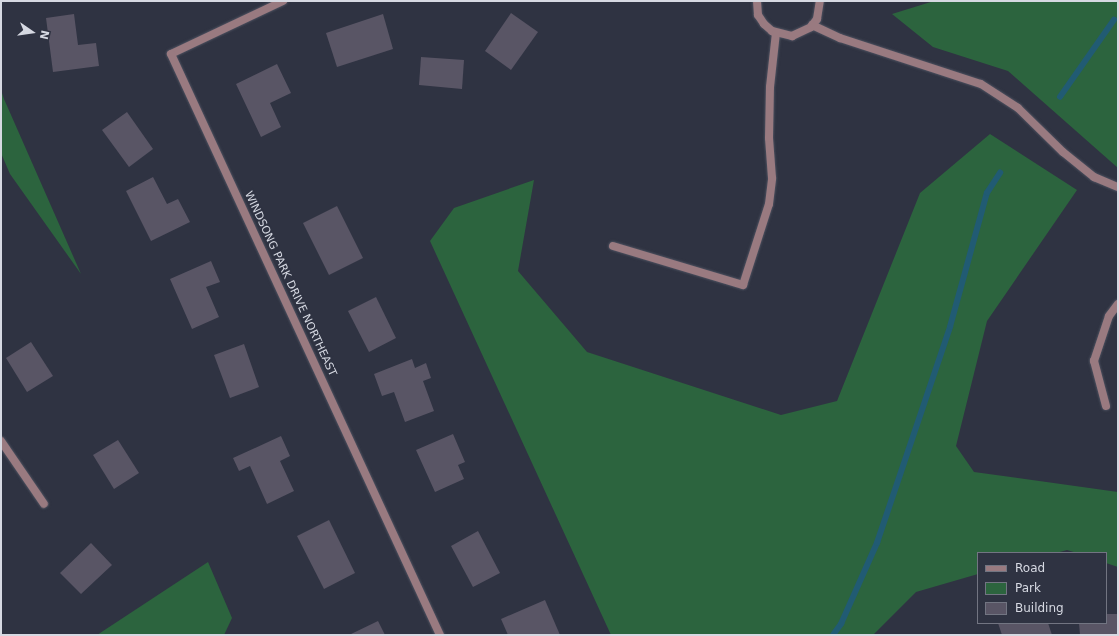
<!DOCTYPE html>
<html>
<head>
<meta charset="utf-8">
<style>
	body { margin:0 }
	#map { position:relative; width:1119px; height:636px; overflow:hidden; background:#2f3342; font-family:"DejaVu Sans",sans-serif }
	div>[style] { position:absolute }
	.green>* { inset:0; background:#2c643e }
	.stream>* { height:5.5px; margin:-2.75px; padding:0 2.75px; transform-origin:2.75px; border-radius:2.75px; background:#215b73 }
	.building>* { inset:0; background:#595565 }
	.roads { filter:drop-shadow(0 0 1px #4d515f) drop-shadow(0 0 1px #4d515f) }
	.street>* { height:8px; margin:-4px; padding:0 4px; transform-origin:4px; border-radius:4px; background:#997a80 }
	span { translate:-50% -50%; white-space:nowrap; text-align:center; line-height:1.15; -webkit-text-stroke:3px #2f3342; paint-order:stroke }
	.street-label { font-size:11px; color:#d6d9e2 }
	.frame { position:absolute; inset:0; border:2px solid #d6d9e2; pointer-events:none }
	.legend { position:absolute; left:977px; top:552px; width:130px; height:72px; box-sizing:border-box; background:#2f3342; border:1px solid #727582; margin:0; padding:5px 7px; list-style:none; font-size:12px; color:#d6d9e2 }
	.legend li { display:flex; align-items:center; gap:8px; height:20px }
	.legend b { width:20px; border:1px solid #727582 }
	.north { position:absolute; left:12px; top:12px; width:40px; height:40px; -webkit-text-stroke:3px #2f3342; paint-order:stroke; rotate:103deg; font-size:11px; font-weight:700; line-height:16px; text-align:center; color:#d6d9e2 }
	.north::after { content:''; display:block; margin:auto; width:14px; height:18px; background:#d6d9e2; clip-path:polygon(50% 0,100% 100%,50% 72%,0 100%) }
</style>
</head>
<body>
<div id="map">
	<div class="green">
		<div style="clip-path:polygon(934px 1px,1118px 1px,1118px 168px,1008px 71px,933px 47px,892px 14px)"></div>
		<div style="clip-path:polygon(1px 90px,4px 99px,81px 274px,10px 174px,1px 153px)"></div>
		<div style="clip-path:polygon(990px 134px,1077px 190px,987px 321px,956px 446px,974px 472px,1118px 492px,1118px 567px,1106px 563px,1106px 553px,1077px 553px,1067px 550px,1056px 553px,978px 553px,978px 574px,916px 592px,873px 635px,611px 635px,430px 241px,454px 208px,534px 180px,518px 271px,587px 352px,781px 415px,837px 401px,920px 193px)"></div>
		<div style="clip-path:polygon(208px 562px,232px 618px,224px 635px,97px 635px)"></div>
	</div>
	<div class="stream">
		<div style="left:1060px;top:97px;width:94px;rotate:-55deg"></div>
		<div style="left:833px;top:635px;width:14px;rotate:-54deg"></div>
		<div style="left:841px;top:624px;width:89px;rotate:-66deg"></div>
		<div style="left:877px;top:543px;width:228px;rotate:-71.3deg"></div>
		<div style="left:950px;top:327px;width:139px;rotate:-74.6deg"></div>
		<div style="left:987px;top:193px;width:24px;rotate:-57deg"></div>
	</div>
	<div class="building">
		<div style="clip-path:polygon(511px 13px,538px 32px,511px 70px,485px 51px)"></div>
		<div style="clip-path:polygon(74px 14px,78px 45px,96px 43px,99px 66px,53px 72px,46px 18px)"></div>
		<div style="clip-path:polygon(383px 14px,393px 49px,337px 67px,326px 33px)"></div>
		<div style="clip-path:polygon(421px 57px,464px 60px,462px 89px,419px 85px)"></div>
		<div style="clip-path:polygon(277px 64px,291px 93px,270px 103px,281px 127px,261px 137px,236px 84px)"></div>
		<div style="clip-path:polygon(127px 112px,153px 149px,129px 167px,102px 130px)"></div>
		<div style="clip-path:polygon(153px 177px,167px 204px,178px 199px,190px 222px,151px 241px,126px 191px)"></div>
		<div style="clip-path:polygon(337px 206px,363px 258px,329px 275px,303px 223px)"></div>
		<div style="clip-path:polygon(211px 261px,220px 282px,206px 287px,219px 317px,192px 329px,170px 279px)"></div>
		<div style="clip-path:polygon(376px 297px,396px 338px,369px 352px,348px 311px)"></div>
		<div style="clip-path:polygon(31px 342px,53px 376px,27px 392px,6px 358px)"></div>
		<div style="clip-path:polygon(244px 344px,259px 387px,230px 398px,214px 355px)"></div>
		<div style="clip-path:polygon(412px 359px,415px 368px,426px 363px,431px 378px,423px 381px,434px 411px,405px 422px,394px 392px,382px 396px,374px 374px)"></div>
		<div style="clip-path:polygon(453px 434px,465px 462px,458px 465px,464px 479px,435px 492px,416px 450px)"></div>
		<div style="clip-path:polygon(281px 436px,290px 456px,280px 461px,294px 491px,267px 504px,250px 466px,239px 471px,233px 458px)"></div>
		<div style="clip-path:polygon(118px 440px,139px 473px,114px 489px,93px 455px)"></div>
		<div style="clip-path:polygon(329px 520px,355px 573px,324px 589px,297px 536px)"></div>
		<div style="clip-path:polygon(478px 531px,500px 573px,473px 587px,451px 546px)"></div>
		<div style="clip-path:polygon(91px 543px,112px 565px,81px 594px,60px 573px)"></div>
		<div style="clip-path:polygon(545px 600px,560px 635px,508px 635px,501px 619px)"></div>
		<div style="clip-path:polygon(1106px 614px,1118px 614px,1118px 635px,1080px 635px,1079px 623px,1106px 623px)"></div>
		<div style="clip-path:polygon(378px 621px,385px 635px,349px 635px)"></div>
		<div style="clip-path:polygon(998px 623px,1048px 623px,1052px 635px,1002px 635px)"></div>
	</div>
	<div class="roads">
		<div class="street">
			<div style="left:283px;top:1px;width:124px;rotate:154.7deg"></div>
			<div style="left:171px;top:54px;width:640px;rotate:65.16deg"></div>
			<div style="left:757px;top:1px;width:14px;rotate:86deg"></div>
			<div style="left:758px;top:15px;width:11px;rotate:56deg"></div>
			<div style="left:764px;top:24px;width:11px;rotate:41deg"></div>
			<div style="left:772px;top:31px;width:21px;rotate:14deg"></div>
			<div style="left:792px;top:36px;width:21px;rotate:-25deg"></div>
			<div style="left:811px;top:27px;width:10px;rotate:-53deg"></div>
			<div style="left:817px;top:19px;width:18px;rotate:-81deg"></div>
			<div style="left:812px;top:25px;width:31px;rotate:25deg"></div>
			<div style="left:840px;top:38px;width:148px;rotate:18.1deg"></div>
			<div style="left:981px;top:84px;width:44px;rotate:33deg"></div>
			<div style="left:1018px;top:108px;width:63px;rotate:44.4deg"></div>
			<div style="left:1063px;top:152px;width:40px;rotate:39deg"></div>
			<div style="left:1094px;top:177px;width:26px;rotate:23deg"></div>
			<div style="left:613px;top:246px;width:136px;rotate:16.7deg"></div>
			<div style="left:743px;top:285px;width:85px;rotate:-72.2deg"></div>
			<div style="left:769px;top:204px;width:26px;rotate:-83deg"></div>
			<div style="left:772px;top:178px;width:40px;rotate:-94.3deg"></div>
			<div style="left:769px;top:138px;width:51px;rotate:-88.9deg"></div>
			<div style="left:770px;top:87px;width:54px;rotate:-83.7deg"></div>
			<div style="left:1106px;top:406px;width:47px;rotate:-104.9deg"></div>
			<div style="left:1094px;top:361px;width:47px;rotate:-71.6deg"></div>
			<div style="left:1109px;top:316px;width:15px;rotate:-53deg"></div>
			<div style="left:1px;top:441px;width:76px;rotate:55.7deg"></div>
		</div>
	</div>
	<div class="street-label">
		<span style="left:290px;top:284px;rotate:65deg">WINDSONG PARK DRIVE NORTHEAST</span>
	</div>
	<div class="frame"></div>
	<ul class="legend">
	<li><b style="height:5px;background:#997a80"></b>Road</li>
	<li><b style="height:11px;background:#2c643e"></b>Park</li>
	<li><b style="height:11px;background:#595565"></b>Building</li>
	</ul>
	<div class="north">N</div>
</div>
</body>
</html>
